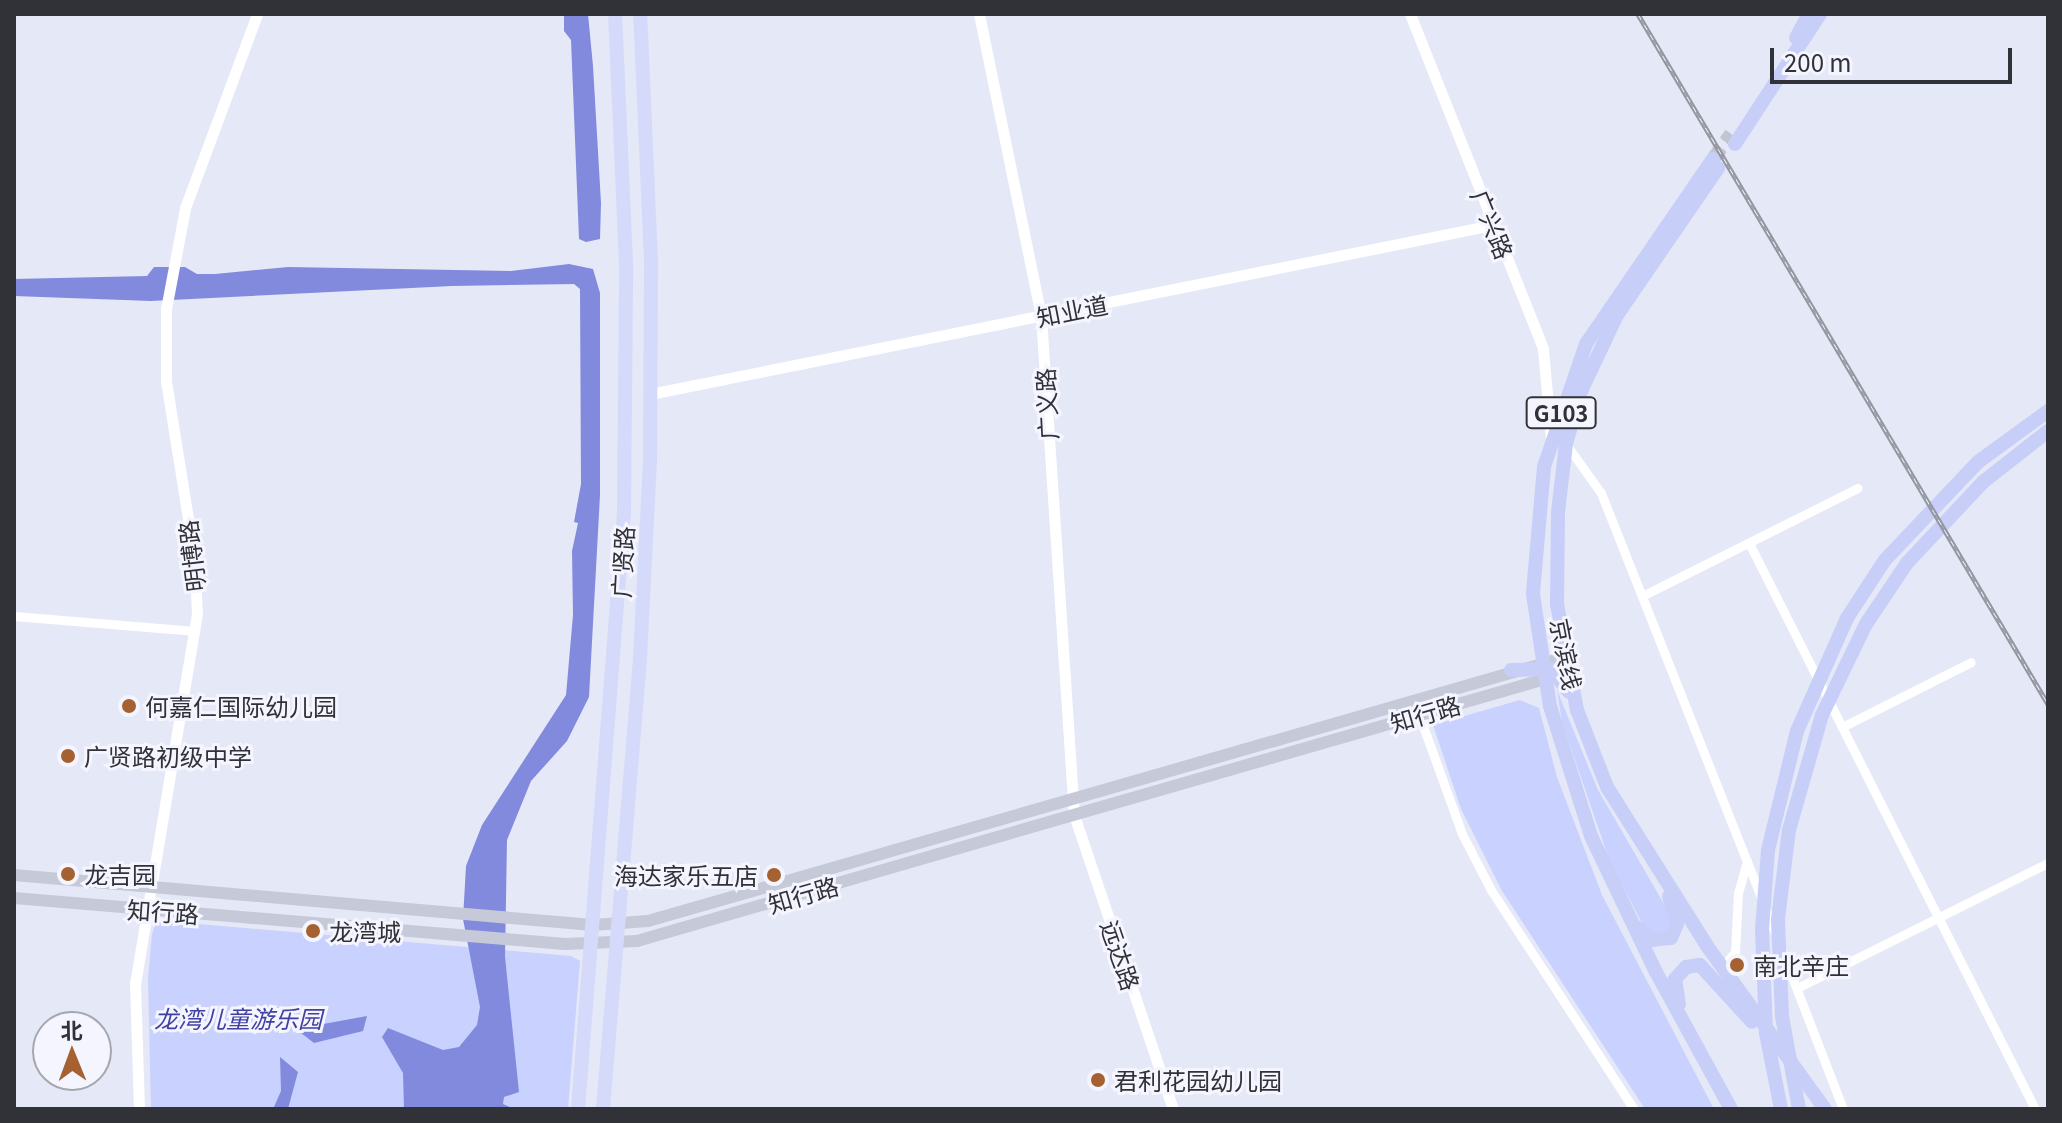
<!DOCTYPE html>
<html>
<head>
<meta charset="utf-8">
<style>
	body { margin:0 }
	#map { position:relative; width:2062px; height:1123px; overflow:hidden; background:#e5e8f7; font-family:Georgia,"Noto Sans SC",serif }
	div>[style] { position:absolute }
	.green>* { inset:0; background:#c9d1fe }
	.water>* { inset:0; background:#818add }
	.trunk-tunnel>* { height:14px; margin-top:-7px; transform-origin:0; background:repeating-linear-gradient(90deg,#c1c4d1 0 14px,transparent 0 21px) }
	.minor>* { height:9px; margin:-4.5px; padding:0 4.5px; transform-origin:4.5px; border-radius:4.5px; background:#fff }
	.tertiary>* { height:11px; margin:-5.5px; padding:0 5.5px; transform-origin:5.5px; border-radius:5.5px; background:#fff }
	.secondary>* { height:12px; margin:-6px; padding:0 6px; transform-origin:6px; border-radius:6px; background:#c6c9d7 }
	.primary>* { height:14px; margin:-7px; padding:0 7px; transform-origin:7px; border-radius:7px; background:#d5dafa }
	.trunk>* { height:14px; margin:-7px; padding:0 7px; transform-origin:7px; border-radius:7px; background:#c7cef8 }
	.rail>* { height:5px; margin-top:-2.5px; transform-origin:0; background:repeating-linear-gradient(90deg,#f4f5fe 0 6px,#93959f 0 12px); box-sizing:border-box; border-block:2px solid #93959f }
	.dots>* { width:22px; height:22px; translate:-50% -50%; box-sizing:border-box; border:4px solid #f4f5fe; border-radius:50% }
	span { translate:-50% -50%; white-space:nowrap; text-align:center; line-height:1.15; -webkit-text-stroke:6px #f4f5fe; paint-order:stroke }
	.shield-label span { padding:2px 6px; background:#f4f5fe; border:2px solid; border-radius:6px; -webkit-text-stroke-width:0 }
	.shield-label { font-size:22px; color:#313237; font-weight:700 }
	.street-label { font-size:24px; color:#313237 }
	.poi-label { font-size:24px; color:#313237 }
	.left { translate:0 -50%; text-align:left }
	.right { translate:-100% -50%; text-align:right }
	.park-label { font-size:24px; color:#4141a2; font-style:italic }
	.frame { position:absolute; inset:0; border:16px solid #313237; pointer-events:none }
	.north { position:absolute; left:32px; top:1011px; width:80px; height:80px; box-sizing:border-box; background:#f4f5fe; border:2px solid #a6a7ae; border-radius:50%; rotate:359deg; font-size:22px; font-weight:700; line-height:32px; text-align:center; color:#313237 }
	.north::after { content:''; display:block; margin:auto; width:28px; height:36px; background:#a56131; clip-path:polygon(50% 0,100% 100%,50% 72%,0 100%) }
	.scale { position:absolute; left:1770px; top:48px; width:242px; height:36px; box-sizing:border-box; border:4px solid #313237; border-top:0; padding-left:10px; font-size:24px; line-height:28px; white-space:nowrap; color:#313237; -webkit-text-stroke:6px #f4f5fe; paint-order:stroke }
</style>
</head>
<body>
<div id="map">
	<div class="green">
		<div style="clip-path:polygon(1557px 690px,1598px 790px,1671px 916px,1667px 933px,1656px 937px,1644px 927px,1610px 862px,1562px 722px)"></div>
		<div style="clip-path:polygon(1520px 700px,1539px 708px,1557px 777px,1602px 895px,1714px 1109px,1645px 1109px,1502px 891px,1461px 809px,1433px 725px)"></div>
		<div style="clip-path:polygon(164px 921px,571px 956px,580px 961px,568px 1109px,151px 1109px,148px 979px,152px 934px,156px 923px)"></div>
	</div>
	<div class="water">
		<div style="clip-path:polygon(564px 14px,588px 14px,593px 66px,601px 203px,600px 239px,586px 242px,579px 239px,571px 40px,564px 31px)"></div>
		<div style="clip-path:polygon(569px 264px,593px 269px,600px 293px,600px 495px,589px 697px,567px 741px,531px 781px,507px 840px,505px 957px,519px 1092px,504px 1097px,503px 1104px,514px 1109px,404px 1109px,403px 1073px,382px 1037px,388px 1028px,443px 1050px,459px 1047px,477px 1025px,480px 1007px,463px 919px,466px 866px,482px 825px,566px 695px,573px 615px,572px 551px,578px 523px,574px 522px,581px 484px,580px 289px,574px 284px,452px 286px,151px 301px,14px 296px,14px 279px,147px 276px,154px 267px,185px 267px,197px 274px,215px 274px,288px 267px,511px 271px)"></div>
		<div style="clip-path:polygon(367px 1016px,363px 1031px,314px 1043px,296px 1029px)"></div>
		<div style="clip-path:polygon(280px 1057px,298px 1072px,288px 1109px,274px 1107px,281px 1091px)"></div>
	</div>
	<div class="trunk-tunnel">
		<div style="left:1713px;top:159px;width:31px;rotate:-54deg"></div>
	</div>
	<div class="minor">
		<div style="left:1566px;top:444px;width:60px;rotate:54.5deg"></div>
		<div style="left:1601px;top:493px;width:474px;rotate:68.4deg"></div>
		<div style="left:1749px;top:543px;width:634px;rotate:63.19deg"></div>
		<div style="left:1642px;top:596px;width:241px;rotate:-26.6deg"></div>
		<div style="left:14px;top:616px;width:182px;rotate:4.7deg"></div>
		<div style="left:1419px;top:715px;width:127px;rotate:70.1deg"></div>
		<div style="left:1462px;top:834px;width:63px;rotate:62.6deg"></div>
		<div style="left:1491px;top:890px;width:262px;rotate:56.9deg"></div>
		<div style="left:1842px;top:727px;width:144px;rotate:-26.7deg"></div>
		<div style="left:1782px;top:951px;width:169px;rotate:68.9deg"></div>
		<div style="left:1725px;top:964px;width:16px;rotate:-50deg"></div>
		<div style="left:1735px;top:952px;width:59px;rotate:-87.1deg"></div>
		<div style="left:1738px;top:893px;width:33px;rotate:-74deg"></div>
		<div style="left:1797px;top:988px;width:280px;rotate:-26.5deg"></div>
	</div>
	<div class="tertiary">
		<div style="left:979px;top:14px;width:308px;rotate:78.4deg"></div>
		<div style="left:1041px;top:316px;width:500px;rotate:86.22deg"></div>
		<div style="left:1074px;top:815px;width:310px;rotate:71.4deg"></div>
		<div style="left:1410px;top:14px;width:360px;rotate:68.3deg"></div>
		<div style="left:1543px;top:349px;width:90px;rotate:84.9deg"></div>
		<div style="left:650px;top:394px;width:860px;rotate:-11.34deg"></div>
		<div style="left:139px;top:1109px;width:125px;rotate:-91.8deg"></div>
		<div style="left:135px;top:984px;width:376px;rotate:-80.5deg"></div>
		<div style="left:197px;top:613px;width:57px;rotate:-93deg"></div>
		<div style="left:194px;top:556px;width:176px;rotate:-99.1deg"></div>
		<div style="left:166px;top:382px;width:73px;rotate:-90deg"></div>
		<div style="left:166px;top:309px;width:103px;rotate:-79.3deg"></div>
		<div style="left:185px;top:208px;width:207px;rotate:-69.6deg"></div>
	</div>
	<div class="secondary">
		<div style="left:14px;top:875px;width:581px;rotate:4.94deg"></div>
		<div style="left:593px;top:925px;width:55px;rotate:-4.2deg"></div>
		<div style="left:648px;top:921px;width:955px;rotate:-16.04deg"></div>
		<div style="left:14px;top:898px;width:553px;rotate:4.77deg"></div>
		<div style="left:565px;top:944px;width:72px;rotate:-2.4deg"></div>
		<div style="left:637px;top:941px;width:955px;rotate:-16.1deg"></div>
	</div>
	<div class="primary">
		<div style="left:578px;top:1109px;width:598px;rotate:-85.59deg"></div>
		<div style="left:624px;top:513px;width:249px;rotate:-89.5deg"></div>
		<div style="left:626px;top:264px;width:250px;rotate:-92.5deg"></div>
		<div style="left:603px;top:1109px;width:453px;rotate:-85.3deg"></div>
		<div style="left:640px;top:658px;width:196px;rotate:-87.1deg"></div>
		<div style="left:650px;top:462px;width:201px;rotate:-89.7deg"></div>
		<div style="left:651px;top:261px;width:247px;rotate:-92.5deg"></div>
	</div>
	<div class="trunk">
		<div style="left:1796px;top:38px;width:27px;rotate:-62deg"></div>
		<div style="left:1735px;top:144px;width:155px;rotate:-56.8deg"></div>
		<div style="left:1713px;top:159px;width:224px;rotate:124.5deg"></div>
		<div style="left:1586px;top:344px;width:130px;rotate:108.9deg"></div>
		<div style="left:1544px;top:467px;width:127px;rotate:95deg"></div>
		<div style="left:1533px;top:594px;width:113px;rotate:81.4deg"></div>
		<div style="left:1550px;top:706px;width:136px;rotate:72.5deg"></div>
		<div style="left:1591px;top:836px;width:151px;rotate:64.5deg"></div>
		<div style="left:1656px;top:972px;width:156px;rotate:61.3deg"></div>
		<div style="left:1718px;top:168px;width:178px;rotate:124.5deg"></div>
		<div style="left:1617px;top:315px;width:84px;rotate:115.3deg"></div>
		<div style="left:1581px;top:391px;width:55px;rotate:105.8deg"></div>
		<div style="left:1566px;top:444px;width:68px;rotate:96.7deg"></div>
		<div style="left:1558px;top:512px;width:92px;rotate:90.6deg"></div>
		<div style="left:1557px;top:604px;width:108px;rotate:79.3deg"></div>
		<div style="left:1577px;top:710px;width:83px;rotate:68.7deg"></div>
		<div style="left:1607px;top:787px;width:188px;rotate:57.8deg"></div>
		<div style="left:1707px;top:946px;width:201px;rotate:54.1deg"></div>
		<div style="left:1511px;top:670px;width:40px;rotate:-1.4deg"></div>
		<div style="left:1551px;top:669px;width:29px;rotate:52deg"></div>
		<div style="left:1639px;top:928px;width:17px;rotate:45deg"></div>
		<div style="left:1651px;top:940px;width:20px;rotate:-6deg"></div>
		<div style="left:1671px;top:938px;width:15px;rotate:-67deg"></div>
		<div style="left:1677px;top:924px;width:29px;rotate:-106deg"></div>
		<div style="left:1679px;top:1004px;width:25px;rotate:-99deg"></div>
		<div style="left:1675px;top:979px;width:16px;rotate:-47deg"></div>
		<div style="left:1686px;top:967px;width:14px;rotate:-8deg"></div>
		<div style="left:1700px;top:965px;width:77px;rotate:47.6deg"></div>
		<div style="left:1781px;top:1109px;width:77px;rotate:-101.2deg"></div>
		<div style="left:1766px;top:1033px;width:103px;rotate:-92.2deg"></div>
		<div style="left:1762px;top:930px;width:80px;rotate:-85.7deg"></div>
		<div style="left:1768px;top:850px;width:122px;rotate:-76.3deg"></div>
		<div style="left:1797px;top:731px;width:124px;rotate:-66.1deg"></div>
		<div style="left:1847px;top:618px;width:69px;rotate:-56.8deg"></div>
		<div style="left:1885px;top:560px;width:135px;rotate:-46.5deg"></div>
		<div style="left:1978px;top:462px;width:87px;rotate:-36.1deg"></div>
		<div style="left:1799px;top:1109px;width:95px;rotate:-100.4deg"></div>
		<div style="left:1782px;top:1016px;width:97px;rotate:-92.4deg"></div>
		<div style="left:1778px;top:919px;width:90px;rotate:-83deg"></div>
		<div style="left:1789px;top:830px;width:120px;rotate:-74deg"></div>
		<div style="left:1822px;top:715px;width:101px;rotate:-64.2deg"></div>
		<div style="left:1866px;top:624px;width:73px;rotate:-56.1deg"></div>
		<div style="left:1907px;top:563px;width:111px;rotate:-46.8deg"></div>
		<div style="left:1983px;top:482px;width:83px;rotate:-38.1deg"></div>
	</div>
	<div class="rail">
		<div style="left:1638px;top:14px;width:803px;rotate:59.28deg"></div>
	</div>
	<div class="dots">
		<div style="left:129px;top:706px;background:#a56131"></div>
		<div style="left:68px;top:756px;background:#a56131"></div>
		<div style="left:68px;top:874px;background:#a56131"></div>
		<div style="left:774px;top:875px;background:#a56131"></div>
		<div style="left:313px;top:931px;background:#a56131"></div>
		<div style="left:1737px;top:965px;background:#a56131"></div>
		<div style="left:1098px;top:1080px;background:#a56131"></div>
	</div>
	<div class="shield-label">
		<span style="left:1561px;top:413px">G103</span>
	</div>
	<div class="street-label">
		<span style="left:1493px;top:224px;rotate:68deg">广兴路</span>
		<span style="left:1072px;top:310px;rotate:-11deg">知业道</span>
		<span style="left:1046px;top:404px;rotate:-93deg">广义路</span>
		<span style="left:191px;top:556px;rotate:-97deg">明博路</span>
		<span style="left:622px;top:562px;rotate:-87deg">广贤路</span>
		<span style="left:1567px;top:654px;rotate:79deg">京滨线</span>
		<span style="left:1425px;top:713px;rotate:-16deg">知行路</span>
		<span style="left:803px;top:894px;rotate:-16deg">知行路</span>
		<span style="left:163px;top:911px;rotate:4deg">知行路</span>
		<span style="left:1121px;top:955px;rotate:71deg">远达路</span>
	</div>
	<div class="poi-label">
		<span class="left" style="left:145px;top:706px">何嘉仁国际幼儿园</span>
		<span class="left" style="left:84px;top:756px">广贤路初级中学</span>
		<span class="left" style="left:84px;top:874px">龙吉园</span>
		<span class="right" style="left:758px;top:875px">海达家乐五店</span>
		<span class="left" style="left:329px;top:931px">龙湾城</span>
		<span class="left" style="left:1753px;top:965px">南北辛庄</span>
		<span class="left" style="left:1114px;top:1080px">君利花园幼儿园</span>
	</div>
	<div class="park-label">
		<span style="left:238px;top:1018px">龙湾儿童游乐园</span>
	</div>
	<div class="frame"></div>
	<div class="north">北</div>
	<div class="scale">200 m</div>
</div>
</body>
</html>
